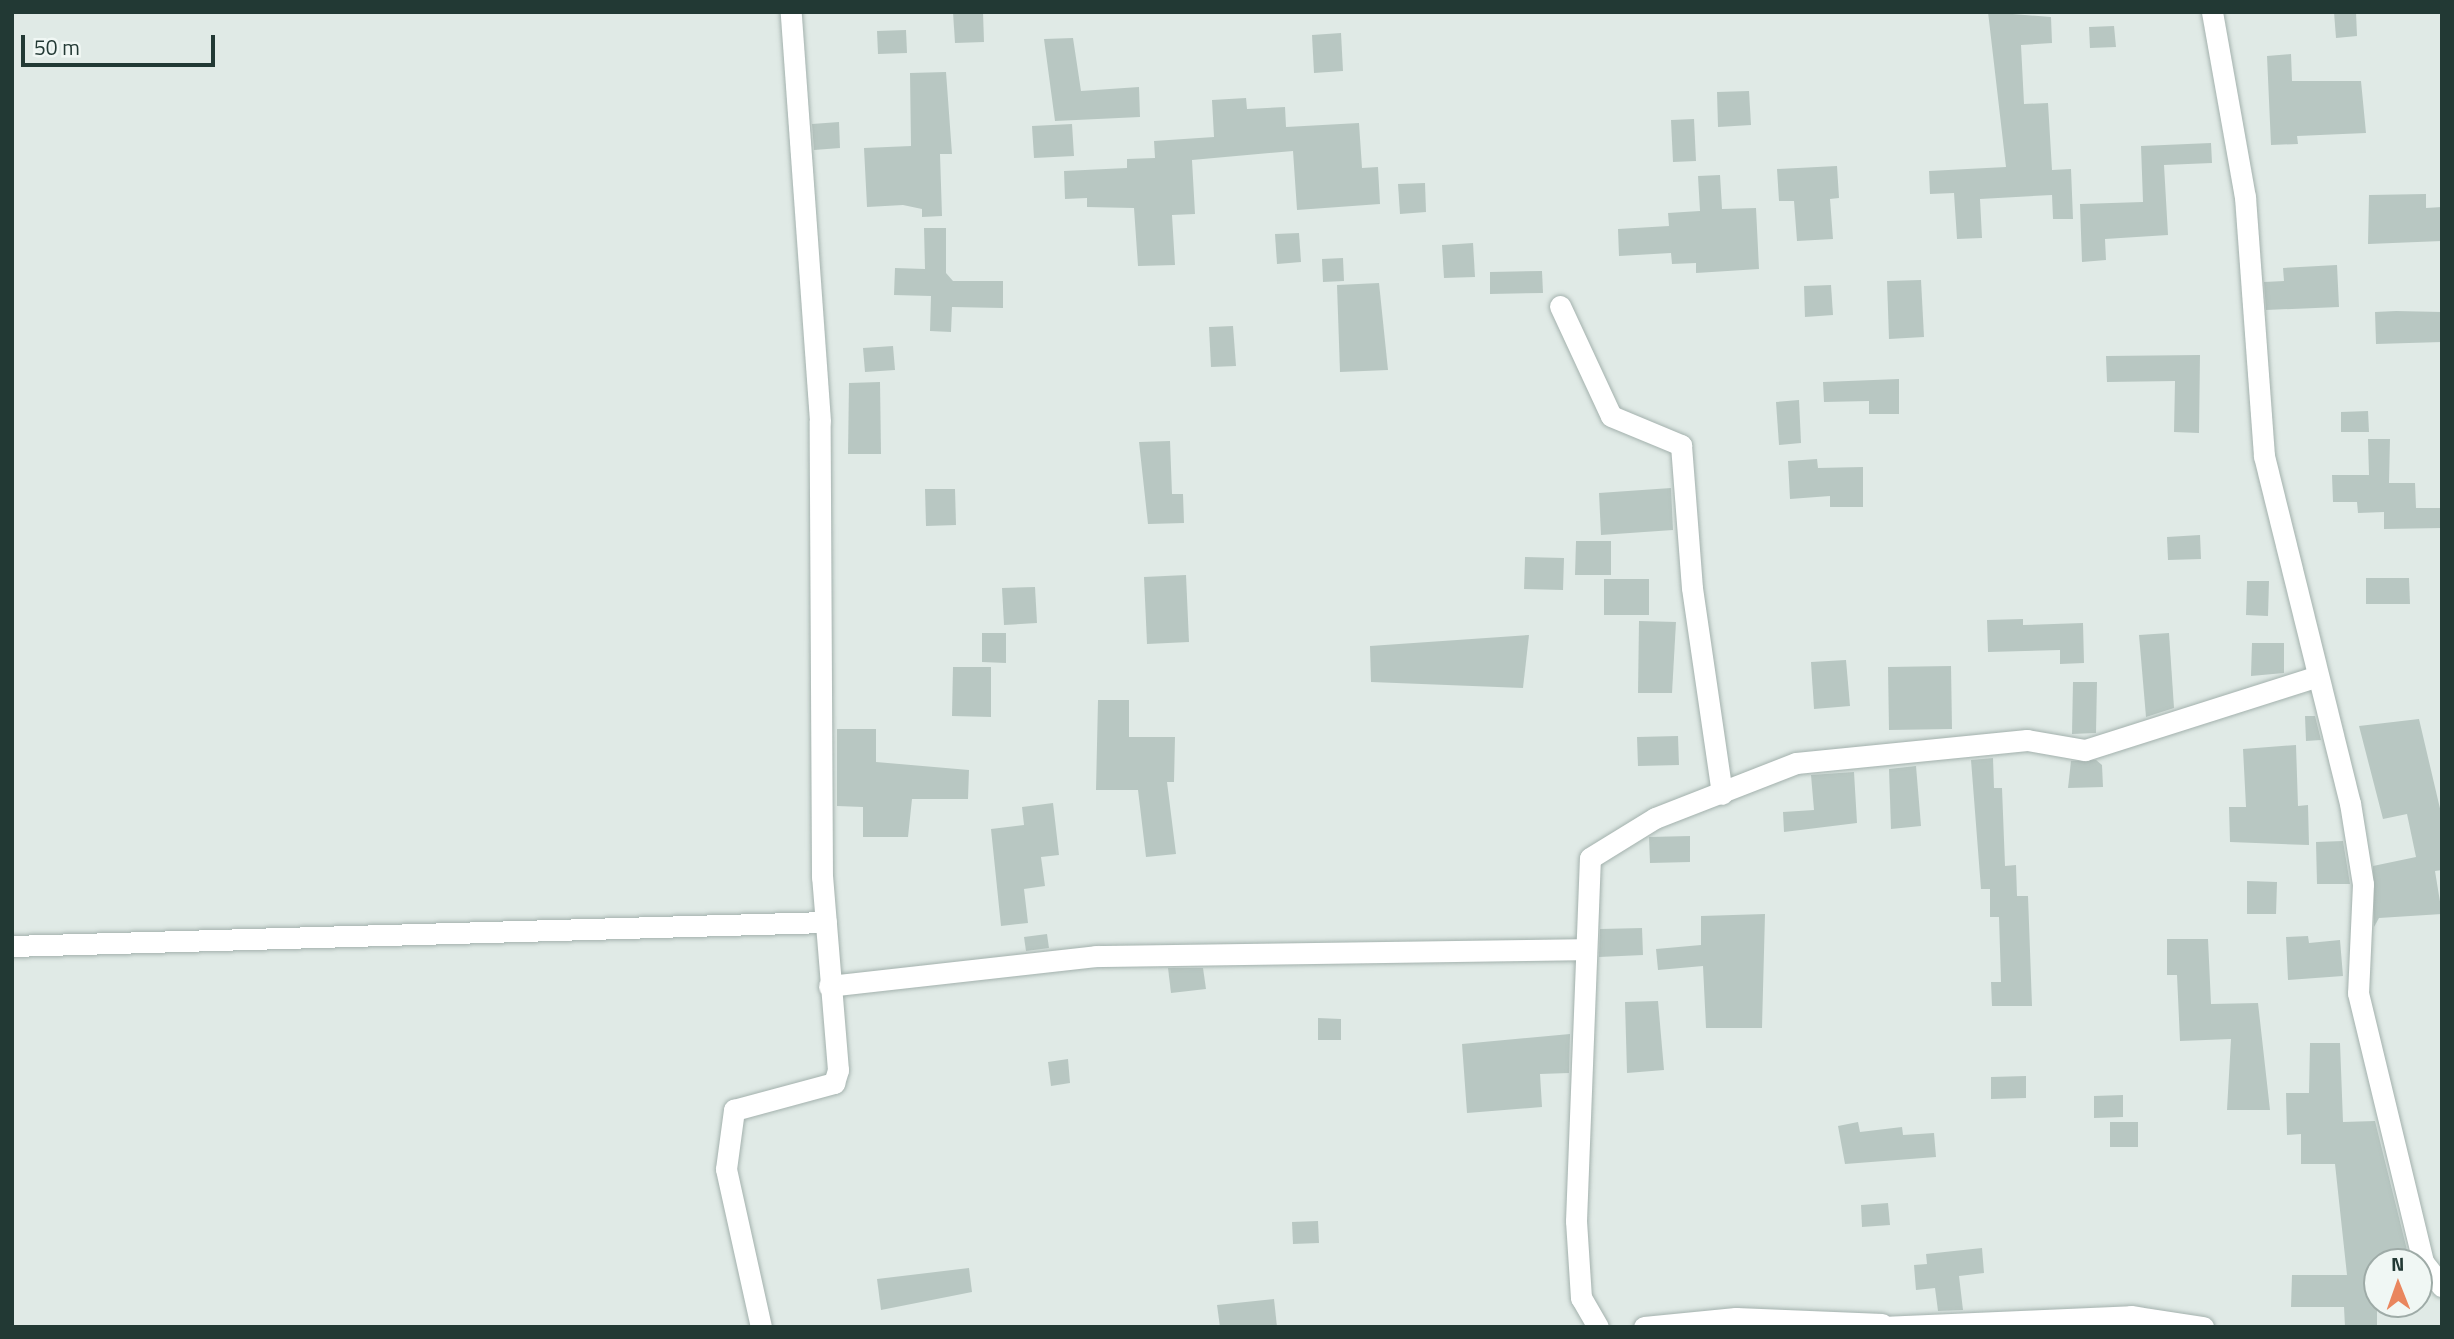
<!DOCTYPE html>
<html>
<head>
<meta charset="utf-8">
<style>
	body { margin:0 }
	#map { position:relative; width:2454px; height:1339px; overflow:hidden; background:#e0eae6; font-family:"Titillium Web",sans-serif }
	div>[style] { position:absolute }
	.building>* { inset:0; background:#b8c7c2 }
	.roads { filter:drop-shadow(0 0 2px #a3b1ad) drop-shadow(0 0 2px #a3b1ad) }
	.street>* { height:21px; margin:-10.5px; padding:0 10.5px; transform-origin:10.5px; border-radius:10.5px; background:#fff }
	span { translate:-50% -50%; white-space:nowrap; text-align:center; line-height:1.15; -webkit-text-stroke:5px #f0f7f4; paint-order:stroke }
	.frame { position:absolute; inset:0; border:14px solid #223934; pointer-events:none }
	.north { position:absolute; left:2363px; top:1248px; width:70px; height:70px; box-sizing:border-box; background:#f0f7f4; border:2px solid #9eaba7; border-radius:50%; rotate:359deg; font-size:19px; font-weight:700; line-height:28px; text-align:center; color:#223934 }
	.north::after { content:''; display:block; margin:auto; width:24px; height:32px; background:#e9865e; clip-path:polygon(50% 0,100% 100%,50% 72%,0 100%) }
	.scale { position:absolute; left:21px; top:35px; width:194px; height:32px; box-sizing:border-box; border:4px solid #223934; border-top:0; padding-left:9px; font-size:21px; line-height:24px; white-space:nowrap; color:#223934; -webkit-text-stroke:5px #f0f7f4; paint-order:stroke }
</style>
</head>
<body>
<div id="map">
	<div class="building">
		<div style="clip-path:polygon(953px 12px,983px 12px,984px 42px,955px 43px)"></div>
		<div style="clip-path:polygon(1988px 12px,2051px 17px,2052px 43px,2021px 45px,2024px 104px,2048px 103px,2052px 170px,2071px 169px,2073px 219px,2053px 219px,2052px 195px,1980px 199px,1982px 238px,1957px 239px,1954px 193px,1930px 194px,1929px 171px,2006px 167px)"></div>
		<div style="clip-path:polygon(2334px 12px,2356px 12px,2357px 36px,2336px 38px)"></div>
		<div style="clip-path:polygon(2114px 26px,2116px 47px,2090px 48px,2089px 27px)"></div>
		<div style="clip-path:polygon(906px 30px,907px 53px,878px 54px,877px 31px)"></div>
		<div style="clip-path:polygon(1341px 33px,1343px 71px,1314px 73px,1312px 35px)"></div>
		<div style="clip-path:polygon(1073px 38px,1081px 91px,1139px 87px,1140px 117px,1055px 121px,1044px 39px)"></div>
		<div style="clip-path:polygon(2291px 54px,2292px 81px,2361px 81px,2366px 133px,2297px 136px,2298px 144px,2271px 145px,2267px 56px)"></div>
		<div style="clip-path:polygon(946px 72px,952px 154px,940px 154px,942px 216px,922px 217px,922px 209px,903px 205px,867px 207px,864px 148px,911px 146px,910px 73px)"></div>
		<div style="clip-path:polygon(1749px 91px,1751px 125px,1718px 127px,1717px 92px)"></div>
		<div style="clip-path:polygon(1246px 98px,1247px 109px,1285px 107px,1286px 127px,1359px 123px,1362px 168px,1378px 167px,1380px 204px,1297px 210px,1293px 151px,1192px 160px,1195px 214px,1172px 215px,1175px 265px,1138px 266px,1134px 208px,1087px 207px,1087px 198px,1065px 199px,1064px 171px,1127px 168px,1127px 159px,1155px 158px,1154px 141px,1214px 137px,1212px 100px)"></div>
		<div style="clip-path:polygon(1694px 119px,1696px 161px,1673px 162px,1671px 120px)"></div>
		<div style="clip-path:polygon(839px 122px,840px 148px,814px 150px,812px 124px)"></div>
		<div style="clip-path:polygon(1072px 124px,1074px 156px,1034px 158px,1032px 126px)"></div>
		<div style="clip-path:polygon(2211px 143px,2212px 163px,2164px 165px,2168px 235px,2105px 239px,2106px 260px,2082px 262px,2080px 204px,2143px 202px,2141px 146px)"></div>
		<div style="clip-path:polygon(1837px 166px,1839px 198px,1830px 199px,1833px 239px,1797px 241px,1794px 201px,1779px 201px,1777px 169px)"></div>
		<div style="clip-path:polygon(1720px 175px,1722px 209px,1756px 208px,1759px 269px,1696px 273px,1696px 263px,1672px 264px,1671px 253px,1619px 256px,1618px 229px,1669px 226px,1668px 213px,1700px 211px,1698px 176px)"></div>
		<div style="clip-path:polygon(1425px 183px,1426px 212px,1400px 214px,1398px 184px)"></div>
		<div style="clip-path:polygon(2426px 194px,2426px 208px,2442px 207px,2442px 241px,2368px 244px,2369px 195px)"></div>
		<div style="clip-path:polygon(924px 228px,946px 228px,946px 273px,953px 281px,1003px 281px,1003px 308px,952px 307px,951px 332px,930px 331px,931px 296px,894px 295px,895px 268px,925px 269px)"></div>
		<div style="clip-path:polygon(1299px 233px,1301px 262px,1277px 264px,1275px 234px)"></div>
		<div style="clip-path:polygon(1473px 243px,1475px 277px,1444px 278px,1442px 245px)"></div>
		<div style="clip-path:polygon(1343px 258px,1344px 281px,1323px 282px,1322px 259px)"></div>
		<div style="clip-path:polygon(2337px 265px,2339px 307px,2266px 310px,2264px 282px,2284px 281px,2283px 268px)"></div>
		<div style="clip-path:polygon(1542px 271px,1543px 293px,1490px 294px,1490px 272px)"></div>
		<div style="clip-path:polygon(1921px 280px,1924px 337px,1889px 339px,1887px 281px)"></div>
		<div style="clip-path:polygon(1379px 283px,1388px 370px,1340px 372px,1337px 285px)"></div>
		<div style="clip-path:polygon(1831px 285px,1833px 315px,1805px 317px,1804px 286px)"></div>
		<div style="clip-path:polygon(2396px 311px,2442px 312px,2442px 342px,2376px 344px,2375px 312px)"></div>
		<div style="clip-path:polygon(1233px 326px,1236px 366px,1211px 367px,1209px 327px)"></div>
		<div style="clip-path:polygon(893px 346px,895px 370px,865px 372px,863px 348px)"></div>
		<div style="clip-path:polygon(2200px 355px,2199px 433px,2174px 432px,2175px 381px,2107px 382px,2106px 356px)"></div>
		<div style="clip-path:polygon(1899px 379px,1899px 414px,1869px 414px,1869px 401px,1824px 402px,1823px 382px)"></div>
		<div style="clip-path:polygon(880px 382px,881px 454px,848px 454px,849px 383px)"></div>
		<div style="clip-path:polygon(1799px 400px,1801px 443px,1779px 445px,1776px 402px)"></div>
		<div style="clip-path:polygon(2368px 411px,2369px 432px,2341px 432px,2341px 412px)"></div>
		<div style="clip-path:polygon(2368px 439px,2390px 439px,2389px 483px,2415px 483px,2416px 508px,2442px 508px,2442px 528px,2384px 529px,2384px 512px,2358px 513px,2357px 502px,2333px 502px,2332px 475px,2369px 475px)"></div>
		<div style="clip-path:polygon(1170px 441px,1172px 494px,1183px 494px,1184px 523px,1148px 524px,1139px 442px)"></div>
		<div style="clip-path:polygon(1817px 459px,1818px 468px,1863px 467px,1863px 507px,1830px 507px,1830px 496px,1790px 499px,1788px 461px)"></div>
		<div style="clip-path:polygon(1671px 488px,1673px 530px,1601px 535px,1599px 493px)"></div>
		<div style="clip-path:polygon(925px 489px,955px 489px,956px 525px,926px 526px)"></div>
		<div style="clip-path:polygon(2200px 535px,2201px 559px,2168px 560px,2167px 537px)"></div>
		<div style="clip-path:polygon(1576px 541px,1611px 541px,1611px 575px,1575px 575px)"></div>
		<div style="clip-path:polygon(1525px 557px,1564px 558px,1563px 590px,1524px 589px)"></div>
		<div style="clip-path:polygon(1186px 575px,1189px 642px,1147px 644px,1144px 577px)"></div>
		<div style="clip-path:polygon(2366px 578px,2409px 578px,2410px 604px,2366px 604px)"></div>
		<div style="clip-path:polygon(1604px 579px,1649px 579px,1649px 615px,1604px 615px)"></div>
		<div style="clip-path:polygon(2247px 581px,2269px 581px,2268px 616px,2246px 615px)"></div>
		<div style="clip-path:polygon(1035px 587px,1037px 623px,1004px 625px,1002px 588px)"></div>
		<div style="clip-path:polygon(2023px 619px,2023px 625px,2083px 623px,2084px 663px,2060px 664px,2060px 650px,1988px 652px,1987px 620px)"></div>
		<div style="clip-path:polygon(1639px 621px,1676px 622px,1672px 693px,1638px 693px)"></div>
		<div style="clip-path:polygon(982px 633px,1006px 633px,1006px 663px,982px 662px)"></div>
		<div style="clip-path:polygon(2169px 633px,2174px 708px,2146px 717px,2139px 635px)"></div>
		<div style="clip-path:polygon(1529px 635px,1523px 688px,1371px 682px,1370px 646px)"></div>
		<div style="clip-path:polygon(2252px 643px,2284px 643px,2284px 673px,2251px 676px)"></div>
		<div style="clip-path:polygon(1846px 660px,1850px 706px,1814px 709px,1811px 662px)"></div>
		<div style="clip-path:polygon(1951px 666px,1952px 729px,1889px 730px,1888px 667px)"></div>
		<div style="clip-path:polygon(953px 667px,991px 667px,991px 717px,952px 716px)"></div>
		<div style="clip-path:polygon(2073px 682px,2097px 682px,2096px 733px,2072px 734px)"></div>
		<div style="clip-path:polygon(1098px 700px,1129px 700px,1129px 737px,1175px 737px,1174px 782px,1167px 782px,1176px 854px,1146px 857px,1138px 790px,1096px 790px)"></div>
		<div style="clip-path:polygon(2305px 716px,2315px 716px,2321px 740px,2306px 741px)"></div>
		<div style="clip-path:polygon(2419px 719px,2442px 817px,2442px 870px,2435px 871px,2442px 914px,2379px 918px,2374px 927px,2373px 866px,2416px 857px,2407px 814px,2383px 819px,2359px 726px)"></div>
		<div style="clip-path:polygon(837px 729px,876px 729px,876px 762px,969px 770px,968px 799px,912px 799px,908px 837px,863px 837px,863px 807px,837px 806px)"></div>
		<div style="clip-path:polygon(1678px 736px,1679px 765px,1638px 766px,1637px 737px)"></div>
		<div style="clip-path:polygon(2296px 745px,2298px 806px,2308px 805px,2309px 845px,2230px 842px,2229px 807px,2246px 807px,2243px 749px)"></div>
		<div style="clip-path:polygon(1993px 758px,1994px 788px,2002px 788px,2005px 866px,2016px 865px,2017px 896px,2028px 896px,2032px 1006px,1992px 1006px,1991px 982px,2001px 982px,1999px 917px,1990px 917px,1990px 889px,1981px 889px,1971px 760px)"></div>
		<div style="clip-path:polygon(2096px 760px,2102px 765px,2103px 787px,2068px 788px,2071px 761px)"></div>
		<div style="clip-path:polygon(1916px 766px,1921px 826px,1891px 829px,1889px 769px)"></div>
		<div style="clip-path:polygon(1854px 772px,1857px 823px,1784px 832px,1783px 812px,1814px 810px,1811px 775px)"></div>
		<div style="clip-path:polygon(1053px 803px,1059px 855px,1041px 857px,1045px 886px,1024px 889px,1028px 923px,1001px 926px,991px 829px,1024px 825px,1022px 807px)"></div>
		<div style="clip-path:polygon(1690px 836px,1690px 862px,1650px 863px,1649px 837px)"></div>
		<div style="clip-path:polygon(2343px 841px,2350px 884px,2317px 884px,2316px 842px)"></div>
		<div style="clip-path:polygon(2247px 881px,2277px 882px,2276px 914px,2247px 914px)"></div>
		<div style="clip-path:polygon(1765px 914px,1762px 1028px,1706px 1028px,1703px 966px,1658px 970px,1656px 949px,1701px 945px,1701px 916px)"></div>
		<div style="clip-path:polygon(1642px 928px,1643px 955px,1599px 957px,1600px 929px)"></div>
		<div style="clip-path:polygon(1047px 934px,1049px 948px,1026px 951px,1024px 937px)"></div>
		<div style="clip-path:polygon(2308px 936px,2309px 943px,2340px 940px,2343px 976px,2288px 980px,2286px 937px)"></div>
		<div style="clip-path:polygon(2167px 939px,2208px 939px,2211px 1004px,2258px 1003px,2270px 1110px,2227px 1110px,2231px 1039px,2180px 1041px,2177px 975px,2167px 975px)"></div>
		<div style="clip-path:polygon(1168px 968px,1203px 968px,1206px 989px,1171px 993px)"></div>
		<div style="clip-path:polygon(1658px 1001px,1664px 1070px,1627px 1073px,1625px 1002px)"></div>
		<div style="clip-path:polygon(1318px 1018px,1341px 1019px,1341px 1040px,1318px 1040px)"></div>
		<div style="clip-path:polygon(1570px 1034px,1569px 1073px,1540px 1074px,1542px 1107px,1467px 1113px,1462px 1044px)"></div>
		<div style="clip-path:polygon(2310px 1043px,2340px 1043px,2343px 1122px,2375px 1121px,2410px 1262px,2377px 1262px,2377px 1327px,2345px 1327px,2344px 1307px,2291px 1307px,2292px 1275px,2347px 1275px,2335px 1164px,2301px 1164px,2301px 1134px,2287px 1135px,2286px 1093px,2309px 1093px)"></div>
		<div style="clip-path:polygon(1068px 1059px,1070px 1083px,1051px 1086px,1048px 1062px)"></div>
		<div style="clip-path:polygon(2026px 1076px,2026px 1098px,1991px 1099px,1991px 1077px)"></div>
		<div style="clip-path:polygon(2123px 1095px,2123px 1117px,2094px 1118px,2094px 1096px)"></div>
		<div style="clip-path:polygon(1858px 1122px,1860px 1132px,1902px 1127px,1903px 1135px,1934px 1133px,1936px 1157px,1845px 1164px,1838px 1126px)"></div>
		<div style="clip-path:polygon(2110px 1122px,2138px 1122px,2138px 1147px,2110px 1147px)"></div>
		<div style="clip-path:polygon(1888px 1203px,1890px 1225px,1862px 1227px,1861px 1205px)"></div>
		<div style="clip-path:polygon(1318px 1221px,1319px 1243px,1293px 1244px,1292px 1222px)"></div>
		<div style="clip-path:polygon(1982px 1248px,1984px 1273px,1959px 1276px,1963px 1310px,1938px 1311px,1935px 1288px,1916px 1290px,1914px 1265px,1927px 1264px,1926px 1254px)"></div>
		<div style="clip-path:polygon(969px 1268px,972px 1292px,881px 1310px,877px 1279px)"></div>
		<div style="clip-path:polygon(1274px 1299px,1277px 1327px,1220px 1327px,1217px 1305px)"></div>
	</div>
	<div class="roads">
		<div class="street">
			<div style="left:2212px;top:12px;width:188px;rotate:79.9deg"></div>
			<div style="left:2245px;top:197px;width:260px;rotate:85.8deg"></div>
			<div style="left:2264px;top:456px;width:357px;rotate:76.1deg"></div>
			<div style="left:2350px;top:803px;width:82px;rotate:80.9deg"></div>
			<div style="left:2363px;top:884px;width:109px;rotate:92.6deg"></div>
			<div style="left:2358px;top:993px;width:277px;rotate:76.4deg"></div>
			<div style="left:2423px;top:1262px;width:31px;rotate:52deg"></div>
			<div style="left:1560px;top:306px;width:121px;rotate:65.1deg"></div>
			<div style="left:1611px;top:416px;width:76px;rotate:22.5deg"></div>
			<div style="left:1681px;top:445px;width:143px;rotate:85.6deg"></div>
			<div style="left:1692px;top:588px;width:208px;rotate:81.7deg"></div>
			<div style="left:12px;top:946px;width:814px;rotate:-1.69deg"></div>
			<div style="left:829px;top:986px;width:269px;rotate:-6.4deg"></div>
			<div style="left:1096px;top:956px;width:490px;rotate:-0.8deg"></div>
			<div style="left:761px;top:1327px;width:162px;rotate:-102.5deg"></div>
			<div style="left:726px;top:1169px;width:60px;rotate:-82.3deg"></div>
			<div style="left:734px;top:1110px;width:104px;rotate:-15.1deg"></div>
			<div style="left:834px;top:1083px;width:14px;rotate:-73deg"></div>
			<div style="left:838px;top:1070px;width:194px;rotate:-94.7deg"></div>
			<div style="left:822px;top:877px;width:456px;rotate:-90.3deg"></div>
			<div style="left:820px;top:421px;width:410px;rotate:-94.1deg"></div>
			<div style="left:1598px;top:1327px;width:34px;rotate:-120deg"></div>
			<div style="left:1581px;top:1298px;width:77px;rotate:-93.7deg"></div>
			<div style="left:1576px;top:1221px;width:363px;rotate:-87.8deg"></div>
			<div style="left:1590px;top:858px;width:76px;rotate:-31.6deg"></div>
			<div style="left:1655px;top:818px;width:151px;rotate:-21.3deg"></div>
			<div style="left:1796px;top:763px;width:232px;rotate:-5.7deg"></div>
			<div style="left:2027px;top:740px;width:59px;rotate:9.8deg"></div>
			<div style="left:2085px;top:750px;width:244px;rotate:-17.6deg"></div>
			<div style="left:1644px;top:1327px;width:92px;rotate:-5.6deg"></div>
			<div style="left:1736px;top:1318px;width:146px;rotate:2.4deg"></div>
			<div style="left:1882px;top:1327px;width:249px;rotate:-2.5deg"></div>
			<div style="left:2131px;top:1316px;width:73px;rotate:8.7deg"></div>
		</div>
	</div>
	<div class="frame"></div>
	<div class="north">N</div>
	<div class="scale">50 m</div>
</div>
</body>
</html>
